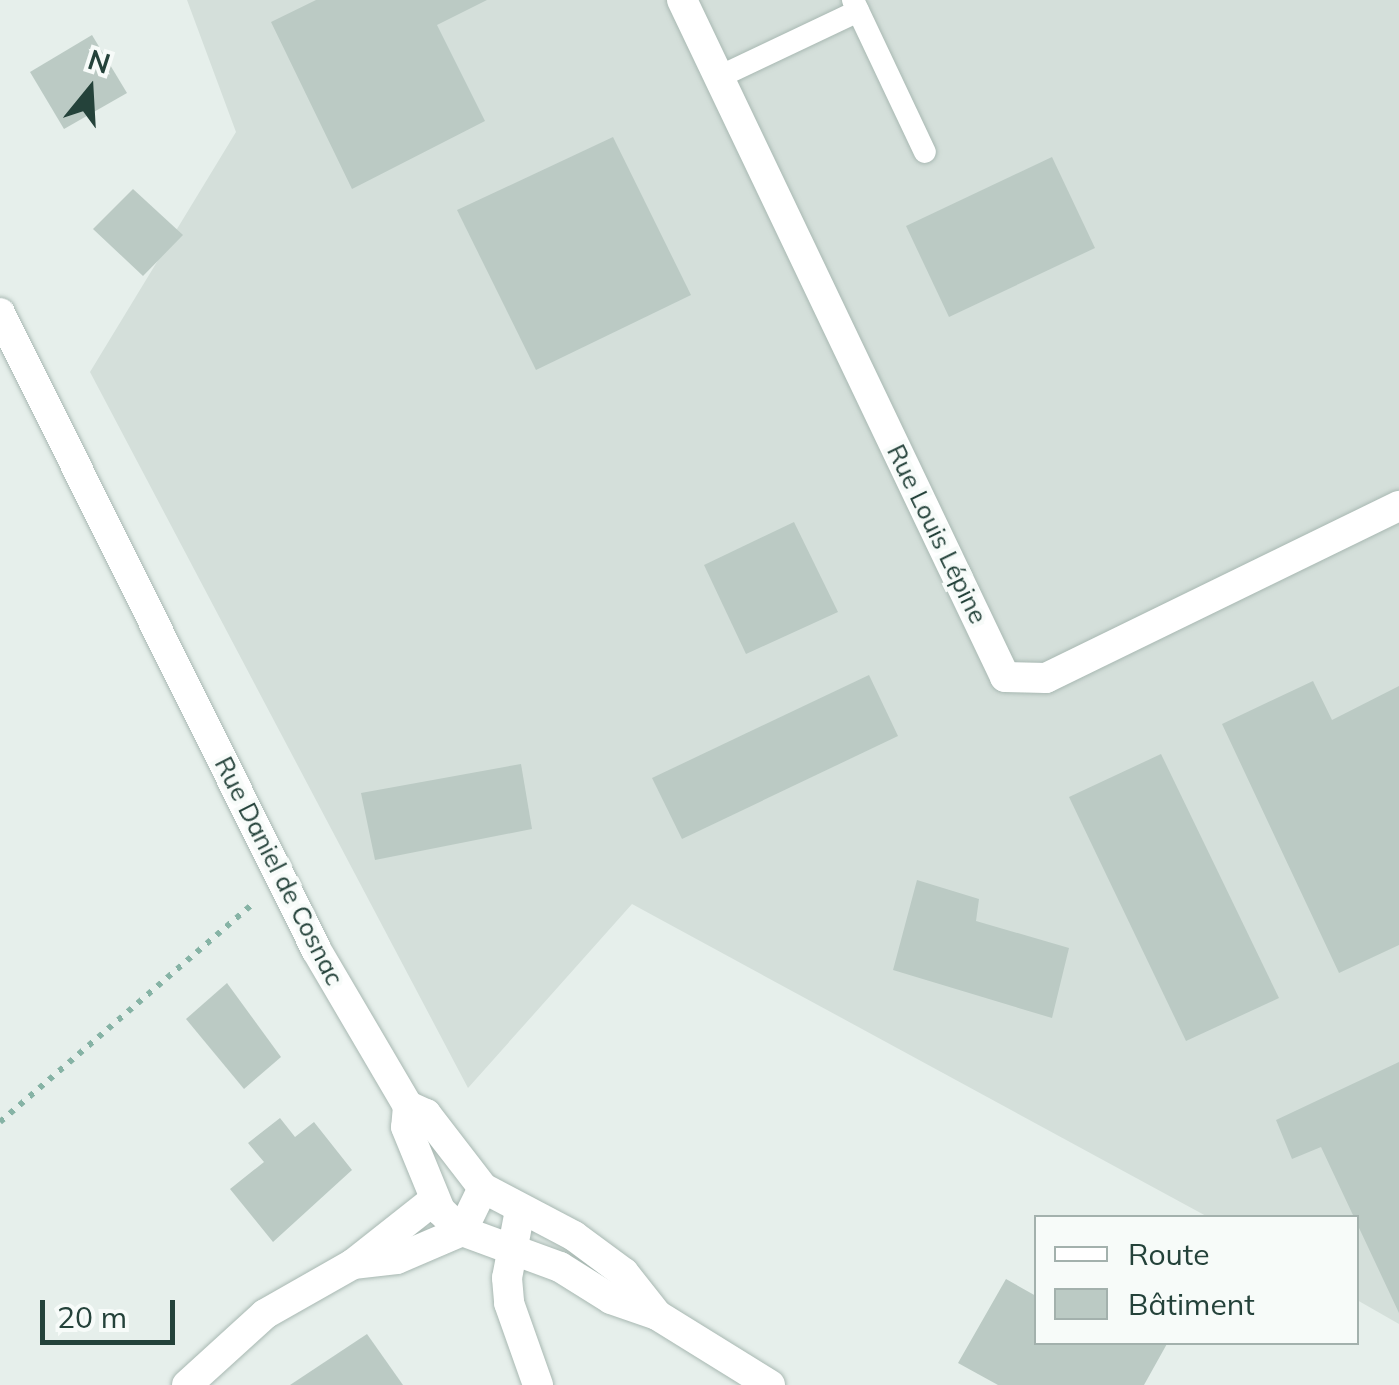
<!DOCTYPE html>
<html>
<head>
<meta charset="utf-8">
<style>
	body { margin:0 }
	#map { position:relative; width:1399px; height:1385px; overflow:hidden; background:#e6efeb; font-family:Mulish,sans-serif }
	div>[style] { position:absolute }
	.built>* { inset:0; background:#d4dfda }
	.building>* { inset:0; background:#bbcac4 }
	.path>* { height:6px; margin-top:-3px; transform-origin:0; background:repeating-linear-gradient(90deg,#86b3a5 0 5px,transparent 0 13px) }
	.roads { filter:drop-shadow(0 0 2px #a8b8b2) drop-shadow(0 0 2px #a8b8b2) }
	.lane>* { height:22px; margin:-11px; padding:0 11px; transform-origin:11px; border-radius:11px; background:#fff }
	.street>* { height:30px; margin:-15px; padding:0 15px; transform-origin:15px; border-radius:15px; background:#fff }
	.secondary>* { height:30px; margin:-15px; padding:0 15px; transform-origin:15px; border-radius:15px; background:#fff }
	span { translate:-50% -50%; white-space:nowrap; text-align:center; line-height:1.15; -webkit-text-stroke:8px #f7fbf9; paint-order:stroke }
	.street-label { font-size:25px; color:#24423a }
	.legend { position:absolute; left:1034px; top:1215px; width:325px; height:130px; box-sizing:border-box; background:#f7fbf9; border:2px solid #a3b1ad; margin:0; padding:12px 18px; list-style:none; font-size:30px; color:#24423a }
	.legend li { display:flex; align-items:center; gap:20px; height:50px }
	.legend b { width:50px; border:2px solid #a3b1ad }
	.north { position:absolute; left:40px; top:40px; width:100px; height:100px; -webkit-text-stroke:8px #f7fbf9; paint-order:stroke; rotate:18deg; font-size:28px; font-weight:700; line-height:40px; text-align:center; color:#24423a }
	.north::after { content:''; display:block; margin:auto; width:35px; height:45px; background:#24423a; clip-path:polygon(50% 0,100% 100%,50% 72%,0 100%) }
	.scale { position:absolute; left:40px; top:1300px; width:135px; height:45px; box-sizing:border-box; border:5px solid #24423a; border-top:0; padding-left:12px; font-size:30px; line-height:35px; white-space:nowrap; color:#24423a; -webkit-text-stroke:8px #f7fbf9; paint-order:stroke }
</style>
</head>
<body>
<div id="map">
	<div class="built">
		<div style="clip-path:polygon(187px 0,1399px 0,1399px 1324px,1357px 1300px,1356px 1218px,1208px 1217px,632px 904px,468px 1088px,90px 372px,236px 132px)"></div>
	</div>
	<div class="building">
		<div style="clip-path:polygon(316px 0,487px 0,437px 25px,485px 121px,352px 189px,271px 22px)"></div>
		<div style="clip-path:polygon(92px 35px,127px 93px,64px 129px,30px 72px)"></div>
		<div style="clip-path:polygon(613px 137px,691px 295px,536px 370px,457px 210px)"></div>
		<div style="clip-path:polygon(1052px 157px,1095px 248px,949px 317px,906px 226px)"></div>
		<div style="clip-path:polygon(133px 189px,183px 235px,143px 276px,93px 229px)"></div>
		<div style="clip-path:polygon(794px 522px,838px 612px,746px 654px,704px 565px)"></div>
		<div style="clip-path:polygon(869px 675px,898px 736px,682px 839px,652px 778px)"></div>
		<div style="clip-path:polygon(1313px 681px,1332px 720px,1399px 686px,1399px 945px,1339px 973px,1222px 724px)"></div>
		<div style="clip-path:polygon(1161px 754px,1279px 998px,1186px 1041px,1069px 797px)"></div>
		<div style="clip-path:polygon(521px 764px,532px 829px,375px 860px,361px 793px)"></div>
		<div style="clip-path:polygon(917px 880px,979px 899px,976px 921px,1069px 948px,1052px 1018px,893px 970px)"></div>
		<div style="clip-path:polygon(227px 983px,281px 1057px,244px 1089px,186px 1019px)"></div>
		<div style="clip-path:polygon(1399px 1062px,1399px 1313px,1321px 1147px,1292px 1159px,1276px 1120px)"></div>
		<div style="clip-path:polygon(280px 1118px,295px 1137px,314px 1122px,352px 1170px,273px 1242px,230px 1189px,264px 1162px,248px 1143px)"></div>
		<div style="clip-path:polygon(1006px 1279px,1036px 1296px,1036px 1342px,1168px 1342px,1144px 1385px,998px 1385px,958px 1363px)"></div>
		<div style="clip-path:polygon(367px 1334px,403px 1385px,290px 1385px)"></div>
	</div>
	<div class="path">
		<div style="left:0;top:1122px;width:334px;rotate:-40.8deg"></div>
	</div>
	<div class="roads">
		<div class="lane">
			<div style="left:853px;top:0;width:168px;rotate:64.7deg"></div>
			<div style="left:719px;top:77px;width:154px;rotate:-25.4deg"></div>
		</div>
		<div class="street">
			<div style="left:682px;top:0;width:750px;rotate:64.49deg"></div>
			<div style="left:1005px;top:677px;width:41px;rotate:1.4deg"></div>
			<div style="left:1046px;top:678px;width:393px;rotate:-26deg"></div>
			<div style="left:520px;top:1210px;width:69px;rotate:100.8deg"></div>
			<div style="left:507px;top:1278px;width:25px;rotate:85deg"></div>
			<div style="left:509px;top:1303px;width:87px;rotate:70.5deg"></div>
			<div style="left:353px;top:1264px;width:44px;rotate:-6.5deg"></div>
			<div style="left:397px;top:1259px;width:71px;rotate:-23.3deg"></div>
			<div style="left:462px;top:1231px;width:48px;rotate:-64deg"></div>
			<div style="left:187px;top:1385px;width:105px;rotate:-42.3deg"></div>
			<div style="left:265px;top:1314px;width:101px;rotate:-29.6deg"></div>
			<div style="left:353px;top:1264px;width:103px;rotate:-38.3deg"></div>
		</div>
		<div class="secondary">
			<div style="left:0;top:313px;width:712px;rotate:63.58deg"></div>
			<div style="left:317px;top:951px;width:180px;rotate:59.6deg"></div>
			<div style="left:408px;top:1106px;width:21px;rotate:95deg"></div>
			<div style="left:406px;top:1127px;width:90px;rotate:67.7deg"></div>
			<div style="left:440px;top:1210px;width:30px;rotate:44deg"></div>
			<div style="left:462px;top:1231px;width:104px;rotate:20.2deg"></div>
			<div style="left:560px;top:1267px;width:60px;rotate:32.1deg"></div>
			<div style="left:611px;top:1299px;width:49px;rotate:19.2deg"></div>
			<div style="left:657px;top:1315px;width:133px;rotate:31.8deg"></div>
			<div style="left:408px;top:1106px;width:20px;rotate:24deg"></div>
			<div style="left:426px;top:1114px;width:93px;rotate:52.4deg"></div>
			<div style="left:483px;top:1188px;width:103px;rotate:27.8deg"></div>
			<div style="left:574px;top:1236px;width:62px;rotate:36.5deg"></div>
			<div style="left:624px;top:1273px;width:53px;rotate:51.8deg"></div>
		</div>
	</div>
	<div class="street-label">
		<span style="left:937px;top:534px;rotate:64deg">Rue Louis Lépine</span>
		<span style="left:279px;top:871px;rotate:63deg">Rue Daniel de Cosnac</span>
	</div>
	<ul class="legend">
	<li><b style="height:12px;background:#fff"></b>Route</li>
	<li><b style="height:28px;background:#bbcac4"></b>Bâtiment</li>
	</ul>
	<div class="north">N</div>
	<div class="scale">20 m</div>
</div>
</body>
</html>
